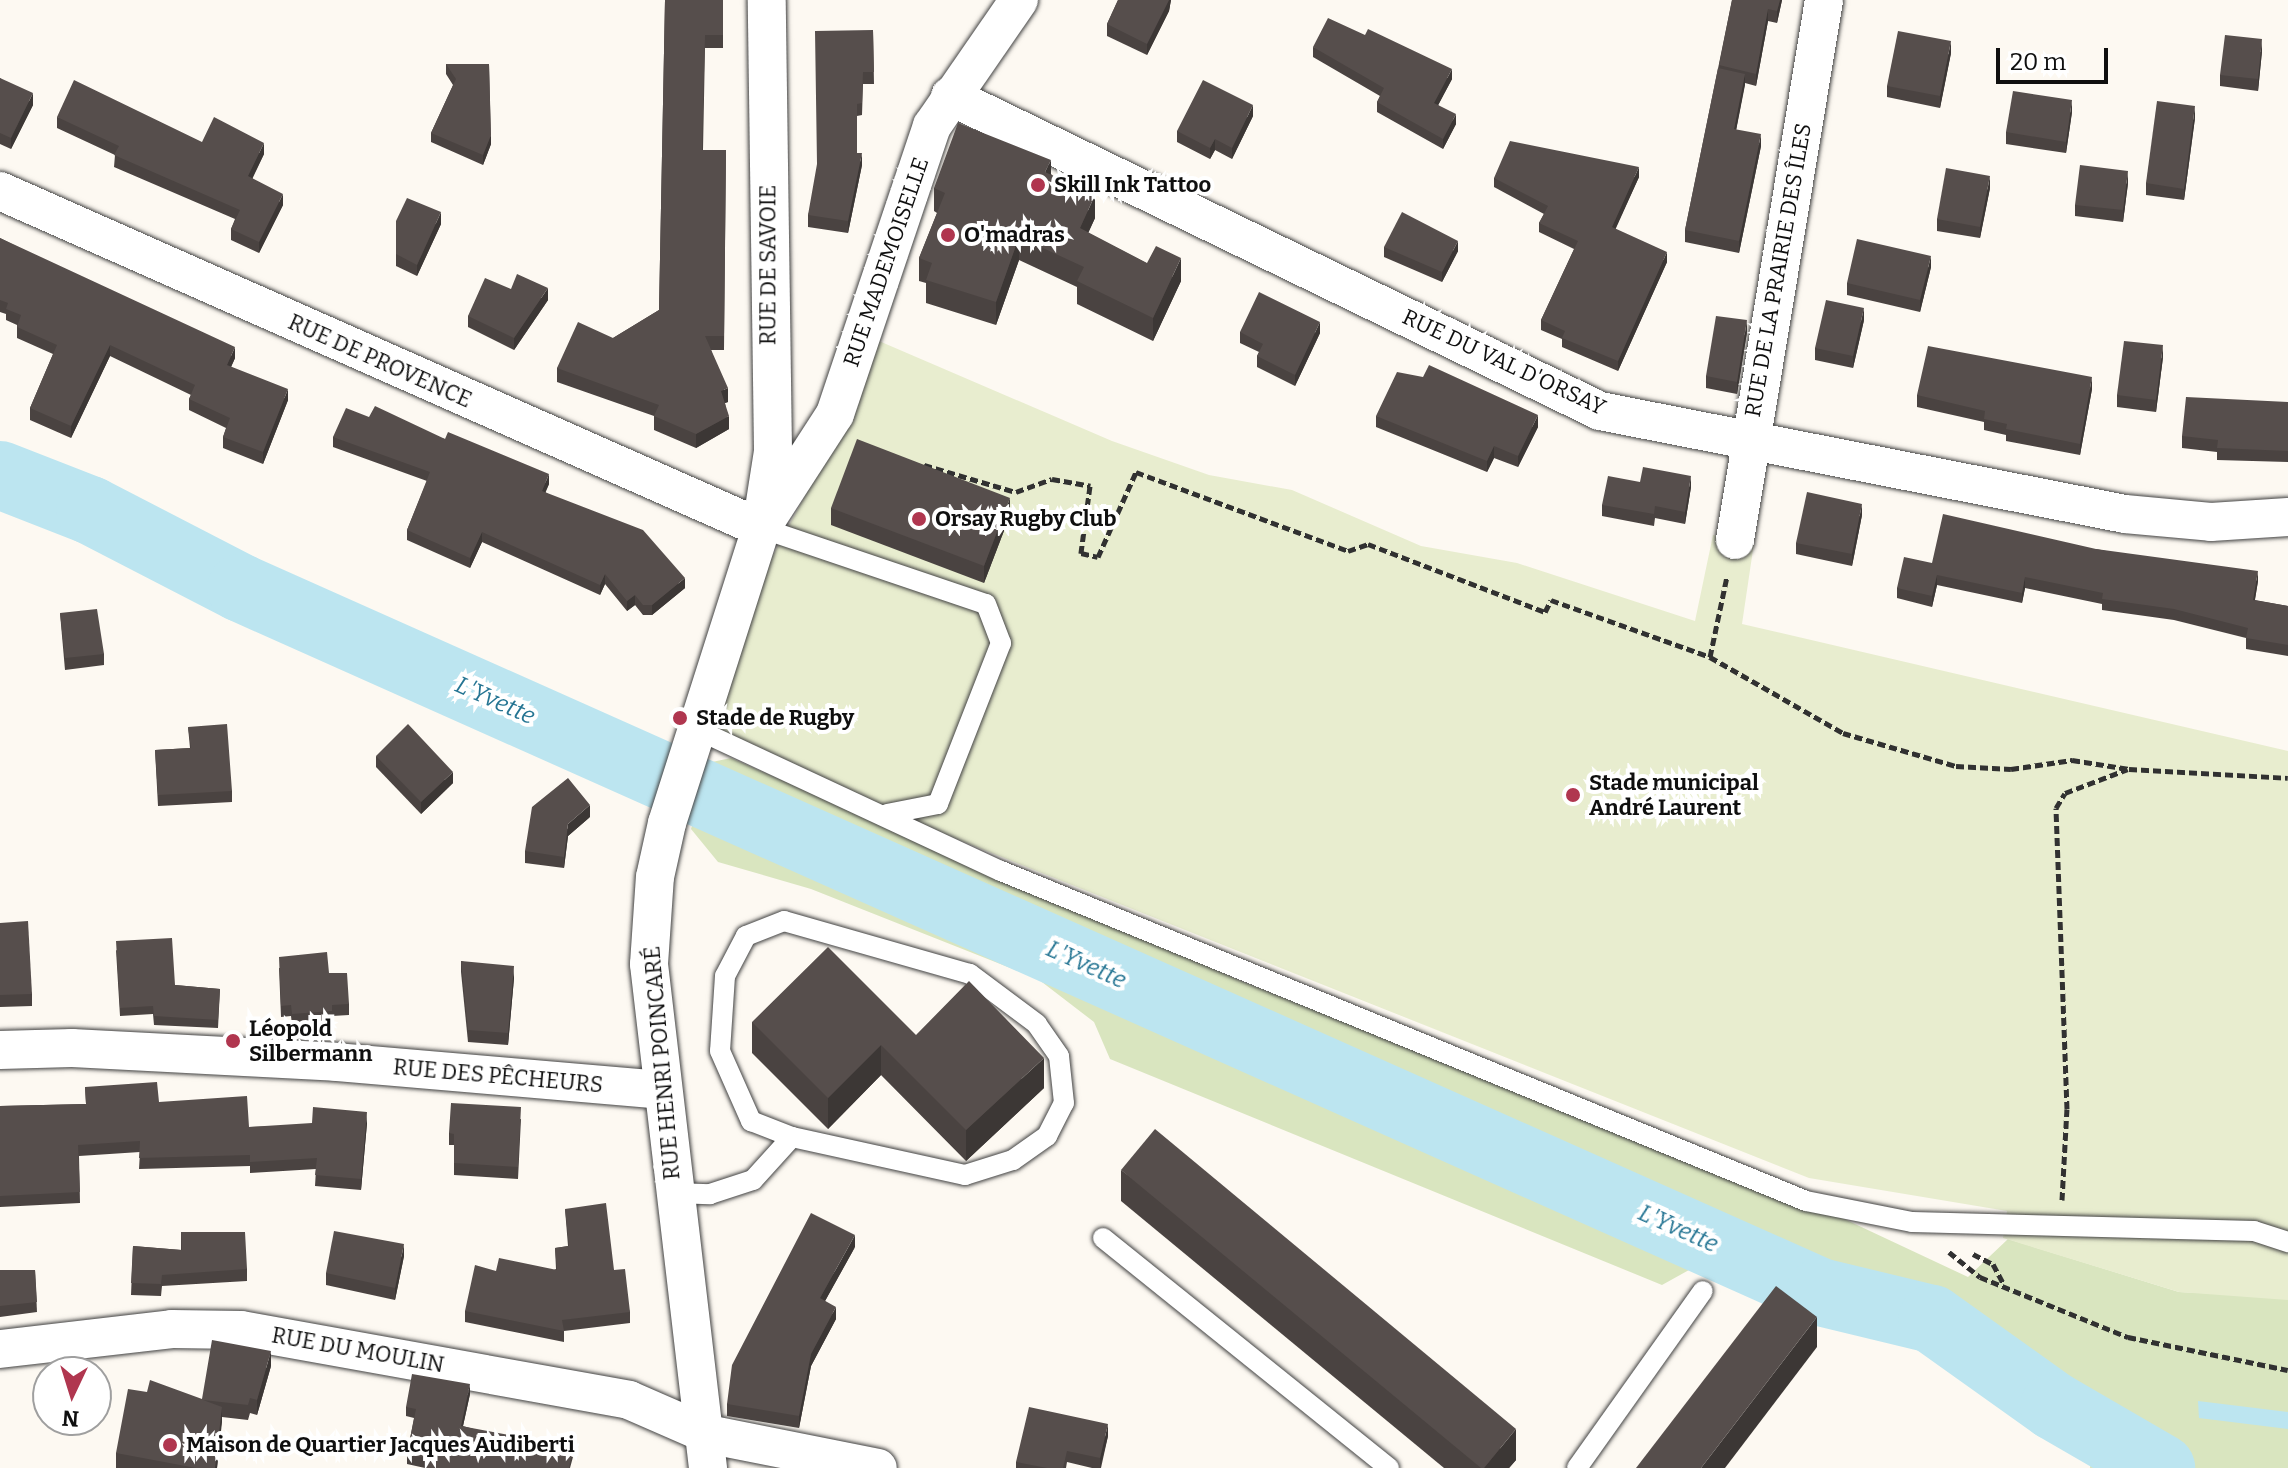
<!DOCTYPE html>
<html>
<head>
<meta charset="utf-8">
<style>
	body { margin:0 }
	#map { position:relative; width:2288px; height:1468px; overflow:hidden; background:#fdf9f2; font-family:Bitter,serif }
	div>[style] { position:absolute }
	.green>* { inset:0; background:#d9e5bf }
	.pitch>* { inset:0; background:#e8edcf }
	.water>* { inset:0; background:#bce5f0 }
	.river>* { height:68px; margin:-34px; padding:0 34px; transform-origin:34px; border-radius:34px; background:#bce5f0 }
	.path>* { height:5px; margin-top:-2.5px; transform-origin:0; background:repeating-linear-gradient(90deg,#313131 0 8px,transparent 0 12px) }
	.roads { filter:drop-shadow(0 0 2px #424242) drop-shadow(0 0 2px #424242) }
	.lane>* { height:20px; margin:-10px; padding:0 10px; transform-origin:10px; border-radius:10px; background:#fff }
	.street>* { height:38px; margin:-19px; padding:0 19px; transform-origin:19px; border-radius:19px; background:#fff }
	.wall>* { inset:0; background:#4a4341 }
	.shaded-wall>* { inset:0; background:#3c3735 }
	.building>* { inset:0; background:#564e4c }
	.dots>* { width:22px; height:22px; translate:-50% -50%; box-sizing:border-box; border:4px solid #fff; border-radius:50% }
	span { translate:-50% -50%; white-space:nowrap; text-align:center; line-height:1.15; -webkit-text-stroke:8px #fff; paint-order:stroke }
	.poi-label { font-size:22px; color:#0f0f0f; font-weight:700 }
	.left { translate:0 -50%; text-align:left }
	.street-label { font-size:22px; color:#0f0f0f }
	.water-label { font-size:24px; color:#257593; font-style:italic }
	.north { position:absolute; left:32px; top:1356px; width:80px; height:80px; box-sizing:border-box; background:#fff; border:2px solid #9f9f9f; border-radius:50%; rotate:184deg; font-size:22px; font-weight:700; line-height:32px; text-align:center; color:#0f0f0f }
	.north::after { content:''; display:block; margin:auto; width:28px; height:36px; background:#b0364f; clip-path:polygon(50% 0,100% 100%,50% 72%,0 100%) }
	.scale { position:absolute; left:1996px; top:48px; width:112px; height:36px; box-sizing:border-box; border:4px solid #0f0f0f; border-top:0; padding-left:10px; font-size:24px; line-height:28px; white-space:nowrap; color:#0f0f0f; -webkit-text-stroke:6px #fff; paint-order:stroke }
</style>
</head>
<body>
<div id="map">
	<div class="green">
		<div style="clip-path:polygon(731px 758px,1241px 981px,1803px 1205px,1806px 1201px,1968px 1277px,2008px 1239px,2179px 1292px,2288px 1297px,2288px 1468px,2090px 1468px,2092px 1446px,1924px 1327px,1820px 1300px,1754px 1274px,1739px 1283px,1689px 1270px,1662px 1285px,1110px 1059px,1094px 1022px,1038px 979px,811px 889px,718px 862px,691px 829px,712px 762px)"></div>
	</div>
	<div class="pitch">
		<div style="clip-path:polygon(872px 338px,1112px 441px,1209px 475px,1292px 490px,1421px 546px,1517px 563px,1695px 621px,1713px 535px,1754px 543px,1742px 624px,2288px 751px,2288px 1300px,2179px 1292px,2003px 1238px,2007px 1211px,1809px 1178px,954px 838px,713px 727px,764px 572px,826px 457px)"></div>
	</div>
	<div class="water">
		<div style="clip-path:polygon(2198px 1401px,2288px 1412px,2288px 1429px,2199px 1418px)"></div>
	</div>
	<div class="river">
		<div style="left:0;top:475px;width:97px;rotate:21.3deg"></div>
		<div style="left:90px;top:510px;width:170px;rotate:27.3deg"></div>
		<div style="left:241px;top:588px;width:1729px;rotate:24.03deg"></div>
		<div style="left:1820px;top:1292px;width:115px;rotate:13.6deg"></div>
		<div style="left:1932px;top:1319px;width:150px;rotate:35.5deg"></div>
		<div style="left:2054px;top:1406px;width:124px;rotate:30.1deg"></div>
	</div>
	<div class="path">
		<div style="left:924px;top:465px;width:96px;rotate:16.4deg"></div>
		<div style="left:1016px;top:492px;width:38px;rotate:-20deg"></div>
		<div style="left:1052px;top:479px;width:39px;rotate:10deg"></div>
		<div style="left:1090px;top:486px;width:68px;rotate:97.7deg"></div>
		<div style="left:1081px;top:553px;width:17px;rotate:13deg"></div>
		<div style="left:1098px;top:557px;width:93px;rotate:-65.9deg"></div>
		<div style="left:1136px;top:472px;width:226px;rotate:20.4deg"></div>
		<div style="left:1348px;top:551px;width:21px;rotate:-19deg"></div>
		<div style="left:1368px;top:544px;width:190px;rotate:21deg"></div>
		<div style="left:1545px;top:612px;width:13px;rotate:-63deg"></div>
		<div style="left:1551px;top:600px;width:169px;rotate:19.7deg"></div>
		<div style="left:1710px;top:657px;width:153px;rotate:29.7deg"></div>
		<div style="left:1843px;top:733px;width:118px;rotate:16.3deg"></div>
		<div style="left:1956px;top:766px;width:55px;rotate:3.1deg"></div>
		<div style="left:2011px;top:769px;width:62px;rotate:-8.4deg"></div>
		<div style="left:2072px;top:760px;width:58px;rotate:9deg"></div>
		<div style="left:2129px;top:769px;width:159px;rotate:3.2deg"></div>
		<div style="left:1710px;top:657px;width:83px;rotate:-78.1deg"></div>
		<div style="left:2062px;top:1200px;width:91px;rotate:-86.9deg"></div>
		<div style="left:2067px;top:1109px;width:301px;rotate:-92.1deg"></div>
		<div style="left:2056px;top:808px;width:17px;rotate:-59deg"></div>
		<div style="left:2065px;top:793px;width:67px;rotate:-20.9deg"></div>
		<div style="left:1949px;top:1252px;width:40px;rotate:39deg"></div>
		<div style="left:1980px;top:1277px;width:160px;rotate:22.1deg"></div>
		<div style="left:2128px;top:1337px;width:163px;rotate:11.7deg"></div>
		<div style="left:1973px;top:1254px;width:22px;rotate:27deg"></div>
		<div style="left:1993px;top:1264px;width:24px;rotate:62deg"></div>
	</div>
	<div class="roads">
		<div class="lane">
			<div style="left:761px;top:528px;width:237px;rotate:18.7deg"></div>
			<div style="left:986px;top:604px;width:42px;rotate:69deg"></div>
			<div style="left:1001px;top:643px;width:173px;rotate:111.4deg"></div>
			<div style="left:938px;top:804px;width:52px;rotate:168.9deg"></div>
			<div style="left:696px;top:729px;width:336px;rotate:25deg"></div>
			<div style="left:1001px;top:871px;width:870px;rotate:22.29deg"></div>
			<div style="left:1806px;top:1201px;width:108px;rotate:11.2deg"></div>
			<div style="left:1912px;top:1222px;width:342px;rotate:1.5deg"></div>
			<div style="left:2254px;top:1231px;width:36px;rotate:18deg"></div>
			<div style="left:674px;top:1193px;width:36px;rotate:2deg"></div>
			<div style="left:710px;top:1194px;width:45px;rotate:-18deg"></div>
			<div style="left:753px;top:1180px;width:58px;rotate:-47.8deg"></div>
			<div style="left:792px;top:1137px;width:177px;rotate:12.4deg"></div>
			<div style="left:965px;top:1175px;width:50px;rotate:-17.4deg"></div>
			<div style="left:1013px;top:1160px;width:42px;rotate:-35.2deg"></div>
			<div style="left:1047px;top:1136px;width:37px;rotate:-63deg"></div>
			<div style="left:1064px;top:1103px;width:47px;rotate:-96.1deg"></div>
			<div style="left:1059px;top:1056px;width:39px;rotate:-125deg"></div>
			<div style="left:1037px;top:1024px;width:84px;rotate:-143.3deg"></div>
			<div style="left:970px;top:974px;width:193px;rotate:-164.1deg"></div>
			<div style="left:784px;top:921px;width:41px;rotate:158.5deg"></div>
			<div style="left:746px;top:936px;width:45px;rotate:117.7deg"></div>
			<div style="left:725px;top:976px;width:75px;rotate:93.8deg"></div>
			<div style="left:720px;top:1051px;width:77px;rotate:66.1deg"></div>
			<div style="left:751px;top:1121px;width:44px;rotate:21.3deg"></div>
			<div style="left:1103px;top:1238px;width:367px;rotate:38.8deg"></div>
			<div style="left:1577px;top:1468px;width:217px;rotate:-54.6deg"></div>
		</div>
		<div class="street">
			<div style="left:950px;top:96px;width:722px;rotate:25.86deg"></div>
			<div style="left:1600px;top:411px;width:535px;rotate:11.1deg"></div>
			<div style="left:2125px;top:514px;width:86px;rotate:5.3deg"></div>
			<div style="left:2211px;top:522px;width:77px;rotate:-3.7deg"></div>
			<div style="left:0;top:191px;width:832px;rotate:23.89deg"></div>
			<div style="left:769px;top:516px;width:121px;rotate:-57.1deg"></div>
			<div style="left:835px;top:414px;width:304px;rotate:-71.4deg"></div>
			<div style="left:932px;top:126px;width:153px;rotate:-55.4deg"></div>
			<div style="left:1735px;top:540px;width:547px;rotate:-80.64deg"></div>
			<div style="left:0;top:1050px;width:72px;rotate:-1.6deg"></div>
			<div style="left:72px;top:1048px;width:264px;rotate:3deg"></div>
			<div style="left:336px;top:1062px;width:325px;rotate:4.9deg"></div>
			<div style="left:0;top:1349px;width:173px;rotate:-6.6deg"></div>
			<div style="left:172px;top:1329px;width:69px;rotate:0.8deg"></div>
			<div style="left:241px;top:1330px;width:394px;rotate:10.2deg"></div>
			<div style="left:629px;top:1400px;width:85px;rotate:23.6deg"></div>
			<div style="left:707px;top:1434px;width:174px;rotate:11.2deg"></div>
			<div style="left:708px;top:1468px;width:507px;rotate:-96.68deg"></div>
			<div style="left:649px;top:964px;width:87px;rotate:-86.1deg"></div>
			<div style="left:655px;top:877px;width:55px;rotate:-77.5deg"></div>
			<div style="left:667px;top:823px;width:310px;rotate:-72.3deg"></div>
			<div style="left:761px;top:528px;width:78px;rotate:-81.1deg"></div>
			<div style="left:773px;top:451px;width:451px;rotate:-90.8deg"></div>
		</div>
	</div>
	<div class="wall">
		<div style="clip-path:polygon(665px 0,723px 0,723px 48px,705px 48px,703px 150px,726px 150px,724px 350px,711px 350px,728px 402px,725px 403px,729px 429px,696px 448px,654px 430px,654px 416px,557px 382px,557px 368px,613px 338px,659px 310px)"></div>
		<div style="clip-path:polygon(1118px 0,1171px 0,1169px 11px,1147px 55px,1107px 36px,1107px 24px)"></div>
		<div style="clip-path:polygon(1732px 0,1782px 0,1777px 23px,1768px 21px,1756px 86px,1745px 83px,1736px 130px,1761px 146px,1739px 253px,1685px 242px,1685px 230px)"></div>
		<div style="clip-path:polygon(873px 30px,874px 84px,863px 84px,862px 115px,857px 116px,857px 153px,862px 165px,848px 233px,808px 227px,808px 215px)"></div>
		<div style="clip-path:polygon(1313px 47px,1452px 79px,1438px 105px,1456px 124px,1443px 149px,1377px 112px,1377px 102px,1380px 96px,1313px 57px)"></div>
		<div style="clip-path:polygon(2262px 51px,2258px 91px,2220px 86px,2220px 75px)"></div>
		<div style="clip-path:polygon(1951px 53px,1940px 108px,1887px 97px,1887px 86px)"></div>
		<div style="clip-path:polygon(446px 64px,489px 64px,491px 144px,483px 165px,431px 142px,431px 133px,453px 85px,446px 74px)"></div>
		<div style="clip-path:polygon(0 78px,33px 105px,11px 149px,0 144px)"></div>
		<div style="clip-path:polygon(2072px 112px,2066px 153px,2006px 144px,2006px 132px)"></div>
		<div style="clip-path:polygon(1253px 116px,1232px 159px,1215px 150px,1210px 159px,1177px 142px,1177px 131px)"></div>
		<div style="clip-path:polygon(57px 117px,264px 154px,252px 178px,283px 205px,259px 253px,231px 240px,231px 229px,235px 219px,114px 167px,115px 155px,57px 128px)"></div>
		<div style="clip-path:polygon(2195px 118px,2184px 200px,2146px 195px,2146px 183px)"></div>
		<div style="clip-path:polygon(1051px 174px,1095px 218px,1088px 233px,1181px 281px,1153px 341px,1077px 304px,1077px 287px,1019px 260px,996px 325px,926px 303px,926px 283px,919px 281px,919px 258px,937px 213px,934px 211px,934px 188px)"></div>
		<div style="clip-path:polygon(1639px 177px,1615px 229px,1667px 262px,1618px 371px,1562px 347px,1562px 339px,1541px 330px,1541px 320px,1574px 249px,1539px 232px,1539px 223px,1544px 214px,1494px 187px,1494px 178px)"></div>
		<div style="clip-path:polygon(2128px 183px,2123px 222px,2075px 216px,2075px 205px)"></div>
		<div style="clip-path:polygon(1990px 188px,1980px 238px,1937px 231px,1937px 219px)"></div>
		<div style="clip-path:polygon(396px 221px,441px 224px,417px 276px,396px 266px)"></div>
		<div style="clip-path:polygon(0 238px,235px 358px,231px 367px,288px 400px,263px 464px,223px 448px,223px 437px,226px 428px,189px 410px,189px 399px,191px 395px,110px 356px,71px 438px,30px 420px,30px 408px,53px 354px,17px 338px,17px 325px,6px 320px,6px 314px,0 312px)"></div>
		<div style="clip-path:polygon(1384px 247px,1458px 251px,1442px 282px,1384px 257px)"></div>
		<div style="clip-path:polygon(1931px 267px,1920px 312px,1847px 295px,1847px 283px)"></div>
		<div style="clip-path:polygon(511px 289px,548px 300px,514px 350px,468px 327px,468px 316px)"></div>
		<div style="clip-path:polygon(1864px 320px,1853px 368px,1815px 360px,1815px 348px)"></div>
		<div style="clip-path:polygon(1240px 332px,1320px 333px,1295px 386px,1257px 367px,1257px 356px,1259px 352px,1240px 343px)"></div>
		<div style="clip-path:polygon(1747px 332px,1737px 394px,1706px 388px,1706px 376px)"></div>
		<div style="clip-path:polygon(2163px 357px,2156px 412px,2117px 407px,2117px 395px)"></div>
		<div style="clip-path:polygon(2092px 389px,2080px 455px,2006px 441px,2006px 435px,1984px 430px,1984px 422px,1917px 407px,1917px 395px)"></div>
		<div style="clip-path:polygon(2288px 402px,2288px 462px,2217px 460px,2217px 452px,2182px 448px,2182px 436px)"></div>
		<div style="clip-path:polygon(1376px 416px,1538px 427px,1518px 467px,1494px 458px,1487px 472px,1376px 427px)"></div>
		<div style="clip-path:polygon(369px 417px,445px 439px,549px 484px,545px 492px,685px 588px,652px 615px,643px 615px,635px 605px,627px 611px,605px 584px,600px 595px,482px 542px,470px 568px,407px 540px,407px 530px,427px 481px,333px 447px,333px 437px)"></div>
		<div style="clip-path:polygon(1640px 482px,1691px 487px,1685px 524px,1655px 518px,1654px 526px,1602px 516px,1602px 505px)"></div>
		<div style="clip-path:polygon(831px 508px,1010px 515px,984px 583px,831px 525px)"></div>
		<div style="clip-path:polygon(1862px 515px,1852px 566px,1796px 554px,1796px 543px)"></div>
		<div style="clip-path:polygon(2096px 549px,2258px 581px,2255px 600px,2288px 606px,2288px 656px,2246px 649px,2246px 638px,2174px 620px,2102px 610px,2102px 604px,2025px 588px,2022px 603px,1937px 585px,1932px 607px,1897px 598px,1897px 588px,1932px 563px)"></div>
		<div style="clip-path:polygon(60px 613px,104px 654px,104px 665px,65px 670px)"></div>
		<div style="clip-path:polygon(188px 727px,232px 791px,232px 802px,158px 806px,155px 750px,190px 748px)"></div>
		<div style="clip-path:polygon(376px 756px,453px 783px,421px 814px,376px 767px)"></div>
		<div style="clip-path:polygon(590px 817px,568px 836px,564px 868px,525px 863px,525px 851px)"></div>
		<div style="clip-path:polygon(0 923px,32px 994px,32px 1006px,0 1007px)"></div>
		<div style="clip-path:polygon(116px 950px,175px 985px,220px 989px,218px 1028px,154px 1025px,153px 1014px,120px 1016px)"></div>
		<div style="clip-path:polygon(461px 961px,514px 978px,508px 1045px,468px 1042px,461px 972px)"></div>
		<div style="clip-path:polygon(279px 968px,329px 973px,349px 1004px,349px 1015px,332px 1016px,332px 1022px,292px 1025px,291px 1016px,281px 1017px)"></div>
		<div style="clip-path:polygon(752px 1022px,916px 1035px,1044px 1088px,966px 1161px,881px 1075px,828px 1129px,752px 1053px)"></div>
		<div style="clip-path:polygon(85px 1087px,159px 1102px,249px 1127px,367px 1123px,361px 1190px,315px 1186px,316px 1169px,250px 1173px,250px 1166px,139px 1169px,140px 1152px,79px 1156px,80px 1203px,0 1207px,0 1106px,86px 1104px)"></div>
		<div style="clip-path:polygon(521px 1119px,518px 1179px,454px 1175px,454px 1145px,449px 1145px,449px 1133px)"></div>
		<div style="clip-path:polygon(1121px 1170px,1516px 1460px,1509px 1468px,1444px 1468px,1121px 1201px)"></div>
		<div style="clip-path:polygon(565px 1209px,614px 1270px,630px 1312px,630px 1323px,564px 1331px,564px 1342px,465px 1322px,465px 1311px,556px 1269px,555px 1248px,568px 1246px)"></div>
		<div style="clip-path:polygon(181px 1232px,247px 1269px,247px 1281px,162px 1286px,161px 1296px,131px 1295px,133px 1246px,181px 1250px)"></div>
		<div style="clip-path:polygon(855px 1247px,825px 1301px,836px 1319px,811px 1366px,799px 1428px,727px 1416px,727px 1404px)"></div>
		<div style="clip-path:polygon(404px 1256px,395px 1300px,326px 1285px,326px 1273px)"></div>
		<div style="clip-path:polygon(0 1270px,35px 1270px,37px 1312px,0 1317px)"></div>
		<div style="clip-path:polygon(271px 1366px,257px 1415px,250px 1413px,248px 1420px,222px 1417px,217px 1468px,116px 1468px,116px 1453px,202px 1399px)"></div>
		<div style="clip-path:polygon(470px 1394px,463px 1426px,573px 1457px,570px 1468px,425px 1468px,407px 1464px,407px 1454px,414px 1418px,406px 1416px,406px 1407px)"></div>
		<div style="clip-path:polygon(1108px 1436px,1101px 1468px,1092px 1468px,1067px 1462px,1066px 1468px,1016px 1468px,1016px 1462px)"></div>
	</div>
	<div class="shaded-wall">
		<div style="clip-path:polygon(1169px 0,1171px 0,1169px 11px,1147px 55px,1147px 44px)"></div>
		<div style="clip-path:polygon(1780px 0,1782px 0,1777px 23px,1777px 11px)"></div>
		<div style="clip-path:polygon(1768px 9px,1768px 21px,1756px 86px,1756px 74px)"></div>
		<div style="clip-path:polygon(2262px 39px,2262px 51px,2258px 91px,2258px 79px)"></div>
		<div style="clip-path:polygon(1951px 41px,1951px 53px,1940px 108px,1940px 96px)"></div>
		<div style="clip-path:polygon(1452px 69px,1452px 79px,1434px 113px,1434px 103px)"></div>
		<div style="clip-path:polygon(1745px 74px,1745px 85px,1734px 141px,1734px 129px)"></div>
		<div style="clip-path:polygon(33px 93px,33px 105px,11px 149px,11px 138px)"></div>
		<div style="clip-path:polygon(2072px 100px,2072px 112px,2066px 153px,2066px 142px)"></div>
		<div style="clip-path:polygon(1253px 105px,1253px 116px,1232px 159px,1232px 148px)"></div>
		<div style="clip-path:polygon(2195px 106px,2195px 118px,2184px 200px,2184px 189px)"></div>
		<div style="clip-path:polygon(1456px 114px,1456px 124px,1443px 149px,1443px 139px)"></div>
		<div style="clip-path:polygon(1761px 134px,1761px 146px,1739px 253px,1739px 241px)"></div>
		<div style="clip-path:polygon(491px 135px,491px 144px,483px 165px,483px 155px)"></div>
		<div style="clip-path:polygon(1215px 139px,1215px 150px,1210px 159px,1210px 148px)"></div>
		<div style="clip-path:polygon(264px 143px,264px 154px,248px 188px,248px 176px)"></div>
		<div style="clip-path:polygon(862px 153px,862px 165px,848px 233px,848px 221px)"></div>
		<div style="clip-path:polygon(1051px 160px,1051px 183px,1045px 172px)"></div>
		<div style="clip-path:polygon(1639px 167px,1639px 177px,1612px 237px,1612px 227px)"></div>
		<div style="clip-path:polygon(2128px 171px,2128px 183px,2123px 222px,2123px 210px)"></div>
		<div style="clip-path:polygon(1990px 176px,1990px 188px,1980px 238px,1980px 227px)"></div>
		<div style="clip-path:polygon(283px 194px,283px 205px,259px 253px,259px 242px)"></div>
		<div style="clip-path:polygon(1095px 195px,1095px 218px,1080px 251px,1080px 228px)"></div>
		<div style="clip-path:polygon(441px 212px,441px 224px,417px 276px,417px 265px)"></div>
		<div style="clip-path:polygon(1019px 237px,1019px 260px,996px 325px,996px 302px)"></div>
		<div style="clip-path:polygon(1458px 241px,1458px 251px,1442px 282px,1442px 272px)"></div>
		<div style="clip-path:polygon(1667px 252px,1667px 262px,1618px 371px,1618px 361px)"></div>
		<div style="clip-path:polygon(1931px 256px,1931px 267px,1920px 312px,1920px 300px)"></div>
		<div style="clip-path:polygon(1181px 258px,1181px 281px,1153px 341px,1153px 318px)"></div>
		<div style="clip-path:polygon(548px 288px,548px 300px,514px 350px,514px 338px)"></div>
		<div style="clip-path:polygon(1864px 308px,1864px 320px,1853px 368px,1853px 356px)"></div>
		<div style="clip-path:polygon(1747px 320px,1747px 332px,1737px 394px,1737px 382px)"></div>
		<div style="clip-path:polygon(1320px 322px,1320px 333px,1295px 386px,1295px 375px)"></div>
		<div style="clip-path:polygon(110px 345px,110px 356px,71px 438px,71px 426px)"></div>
		<div style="clip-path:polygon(2163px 345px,2163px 357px,2156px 412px,2156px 400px)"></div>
		<div style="clip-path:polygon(235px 347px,235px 358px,227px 376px,227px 365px)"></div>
		<div style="clip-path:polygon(2092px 377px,2092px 389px,2080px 455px,2080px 444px)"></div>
		<div style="clip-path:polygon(728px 388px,728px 402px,721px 404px,721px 391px)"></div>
		<div style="clip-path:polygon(288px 389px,288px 400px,263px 464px,263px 452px)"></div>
		<div style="clip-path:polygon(1538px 415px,1538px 427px,1518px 467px,1518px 456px)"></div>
		<div style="clip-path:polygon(729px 416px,729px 429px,696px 448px,696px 434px)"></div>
		<div style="clip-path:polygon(1494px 446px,1494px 458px,1487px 472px,1487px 461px)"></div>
		<div style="clip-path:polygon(549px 474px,549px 484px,542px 501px,542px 491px)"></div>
		<div style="clip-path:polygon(1691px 476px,1691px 487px,1685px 524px,1685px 512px)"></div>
		<div style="clip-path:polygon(1010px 498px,1010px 515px,984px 583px,984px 566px)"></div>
		<div style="clip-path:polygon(1862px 504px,1862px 515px,1852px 566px,1852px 554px)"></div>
		<div style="clip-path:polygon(482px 532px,482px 542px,470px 568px,470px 558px)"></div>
		<div style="clip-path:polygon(2258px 571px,2258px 581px,2253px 610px,2253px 600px)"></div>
		<div style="clip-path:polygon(605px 574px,605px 584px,600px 595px,600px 585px)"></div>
		<div style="clip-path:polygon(1937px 575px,1937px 585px,1932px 607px,1932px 596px)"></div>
		<div style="clip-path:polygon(2025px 577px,2025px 588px,2022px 603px,2022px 593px)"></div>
		<div style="clip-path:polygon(685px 578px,685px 588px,652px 615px,652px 605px)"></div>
		<div style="clip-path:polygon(635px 595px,635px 605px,627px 611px,627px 601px)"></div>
		<div style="clip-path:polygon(453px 772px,453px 783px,421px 814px,421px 802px)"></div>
		<div style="clip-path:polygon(590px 805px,590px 817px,568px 836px,564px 868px,564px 857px,568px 824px)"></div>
		<div style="clip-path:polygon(514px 966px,514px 978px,508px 1045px,508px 1033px)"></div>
		<div style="clip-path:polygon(881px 1045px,881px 1075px,828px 1129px,828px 1098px)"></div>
		<div style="clip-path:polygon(1044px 1058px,1044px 1088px,966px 1161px,966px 1130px)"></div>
		<div style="clip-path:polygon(367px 1112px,367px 1123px,361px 1190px,361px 1179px)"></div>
		<div style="clip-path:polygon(855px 1235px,855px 1247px,820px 1310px,820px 1298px)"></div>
		<div style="clip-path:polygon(404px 1244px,404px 1256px,395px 1300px,395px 1288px)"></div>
		<div style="clip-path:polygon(836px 1307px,836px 1319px,811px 1366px,799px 1428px,799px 1416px,811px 1354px)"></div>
		<div style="clip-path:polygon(1817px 1317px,1817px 1347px,1725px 1468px,1701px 1468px)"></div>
		<div style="clip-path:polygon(271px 1351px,271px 1366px,257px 1415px,257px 1400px)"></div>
		<div style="clip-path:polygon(470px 1384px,470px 1394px,461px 1435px,461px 1426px)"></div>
		<div style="clip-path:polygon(222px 1407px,222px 1422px,217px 1468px,215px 1468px)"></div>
		<div style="clip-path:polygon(1108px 1424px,1108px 1436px,1100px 1468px,1100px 1458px)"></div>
		<div style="clip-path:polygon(1516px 1429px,1516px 1460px,1509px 1468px,1484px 1468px)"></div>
	</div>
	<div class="building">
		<div style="clip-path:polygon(665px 0,723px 0,723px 35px,705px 35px,702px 150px,726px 150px,724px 336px,705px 336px,728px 388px,721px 391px,729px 416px,696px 434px,654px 416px,659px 405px,557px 368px,578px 322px,613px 338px,659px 310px)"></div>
		<div style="clip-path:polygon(1118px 0,1169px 0,1147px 44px,1107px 24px)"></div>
		<div style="clip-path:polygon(1732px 0,1780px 0,1777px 11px,1768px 9px,1756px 74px,1719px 65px)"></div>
		<div style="clip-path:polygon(1328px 18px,1365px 35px,1368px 29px,1452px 69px,1434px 103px,1456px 114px,1443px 139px,1377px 102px,1384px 88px,1313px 47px)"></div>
		<div style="clip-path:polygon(873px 30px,874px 72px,863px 72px,862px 103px,857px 104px,857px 153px,862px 153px,848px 221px,808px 215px,817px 164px,815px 31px)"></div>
		<div style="clip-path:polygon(1898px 31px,1951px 41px,1940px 96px,1887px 86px)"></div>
		<div style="clip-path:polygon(2225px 35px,2262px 39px,2258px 79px,2220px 75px)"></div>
		<div style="clip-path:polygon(446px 64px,489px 64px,491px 135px,483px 155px,431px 133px,456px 79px)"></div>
		<div style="clip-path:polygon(1718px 68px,1745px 74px,1734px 129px,1761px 134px,1739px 241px,1685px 230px)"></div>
		<div style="clip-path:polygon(0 78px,33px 93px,11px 138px,0 133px)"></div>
		<div style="clip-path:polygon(74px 80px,202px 142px,214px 117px,264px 143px,248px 176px,283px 194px,259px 242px,231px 229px,240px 210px,114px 155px,119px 146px,57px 117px)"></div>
		<div style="clip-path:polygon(1203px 80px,1253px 105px,1232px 148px,1215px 139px,1210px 148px,1177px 131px)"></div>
		<div style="clip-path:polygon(2013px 91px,2072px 100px,2066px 142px,2006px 132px)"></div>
		<div style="clip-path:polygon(2157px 101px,2195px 106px,2184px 189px,2146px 183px)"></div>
		<div style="clip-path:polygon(958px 123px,1051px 160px,1045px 172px,1095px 195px,1080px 228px,1147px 263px,1156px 246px,1181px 258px,1153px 318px,1077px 281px,1084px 267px,1019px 237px,996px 302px,926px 280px,932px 263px,919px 258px,945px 193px,934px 188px)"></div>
		<div style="clip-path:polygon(1510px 141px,1639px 167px,1612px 227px,1667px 252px,1618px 361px,1562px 338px,1565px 331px,1541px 320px,1578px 241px,1539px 223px,1548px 206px,1494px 178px)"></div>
		<div style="clip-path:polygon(2080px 165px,2128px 171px,2123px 210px,2075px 205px)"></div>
		<div style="clip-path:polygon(1946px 168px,1990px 176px,1980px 227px,1937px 219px)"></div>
		<div style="clip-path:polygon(407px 198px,441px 212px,417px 265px,396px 254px,396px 221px)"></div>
		<div style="clip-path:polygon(1402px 212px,1458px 241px,1442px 272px,1384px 247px)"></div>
		<div style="clip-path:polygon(0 238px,235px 347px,227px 365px,288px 389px,263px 452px,223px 437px,230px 418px,189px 399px,195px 385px,110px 345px,71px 426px,30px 408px,57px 345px,17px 327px,21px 315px,6px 309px,8px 303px,0 300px)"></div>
		<div style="clip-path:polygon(1857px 239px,1931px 256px,1920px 300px,1847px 283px)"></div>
		<div style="clip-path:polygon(517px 274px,548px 288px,514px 338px,468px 316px,485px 278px,511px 289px)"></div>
		<div style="clip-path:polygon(1259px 292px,1320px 322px,1295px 375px,1257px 356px,1263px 344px,1240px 332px)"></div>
		<div style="clip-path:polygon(1826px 300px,1864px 308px,1853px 356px,1815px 348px)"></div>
		<div style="clip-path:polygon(1716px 316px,1747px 320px,1737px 382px,1706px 376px)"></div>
		<div style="clip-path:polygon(2124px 341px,2163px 345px,2156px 400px,2117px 395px)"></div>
		<div style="clip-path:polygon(1928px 346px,2092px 377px,2080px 444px,2006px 429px,2007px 424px,1984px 419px,1985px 411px,1917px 395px)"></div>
		<div style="clip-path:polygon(1429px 365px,1538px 415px,1518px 456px,1494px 446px,1487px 461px,1376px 416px,1397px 372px,1423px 377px)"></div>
		<div style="clip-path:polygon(2186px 397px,2288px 402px,2288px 451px,2217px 448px,2218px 440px,2182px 436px)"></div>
		<div style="clip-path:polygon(375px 406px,445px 439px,448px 432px,549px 474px,542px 491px,643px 530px,685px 578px,652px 605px,643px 605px,635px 595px,627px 601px,605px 574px,600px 585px,482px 532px,470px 558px,407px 530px,430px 472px,333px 437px,346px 408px,369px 417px)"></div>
		<div style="clip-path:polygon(857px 439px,1010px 498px,984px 566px,831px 508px)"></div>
		<div style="clip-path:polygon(1643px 467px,1691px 476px,1685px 512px,1655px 506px,1654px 514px,1602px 505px,1608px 476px,1640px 482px)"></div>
		<div style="clip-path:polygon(1807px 492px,1862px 504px,1852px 554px,1796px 543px)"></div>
		<div style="clip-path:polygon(1943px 514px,2096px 549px,2258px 571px,2253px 600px,2288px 606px,2288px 645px,2246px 638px,2248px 628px,2174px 609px,2102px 599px,2103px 593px,2025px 577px,2022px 593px,1937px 575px,1932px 596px,1897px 588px,1904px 557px,1932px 563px)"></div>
		<div style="clip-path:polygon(97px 609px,104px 654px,65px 658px,60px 613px)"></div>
		<div style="clip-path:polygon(227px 724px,232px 791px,158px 795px,155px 750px,191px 748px,188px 727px)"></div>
		<div style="clip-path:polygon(408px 724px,453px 772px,421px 802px,376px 756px)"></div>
		<div style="clip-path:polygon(568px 778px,590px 805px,568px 824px,564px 857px,525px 851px,532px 807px)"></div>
		<div style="clip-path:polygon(28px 921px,32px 994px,0 995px,0 923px)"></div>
		<div style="clip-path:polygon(172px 938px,175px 985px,220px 989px,218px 1020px,154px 1016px,153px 1006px,120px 1008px,116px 941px)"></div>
		<div style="clip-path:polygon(828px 947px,916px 1035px,969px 981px,1044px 1058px,966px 1130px,881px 1045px,828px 1098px,752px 1022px)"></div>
		<div style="clip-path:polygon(327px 952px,329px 973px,347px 973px,349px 1004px,332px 1005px,332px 1011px,292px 1014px,291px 1005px,281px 1006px,279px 957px)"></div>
		<div style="clip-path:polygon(461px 961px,514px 966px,508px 1033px,468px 1030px)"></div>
		<div style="clip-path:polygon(157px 1082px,159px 1102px,247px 1096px,249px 1127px,312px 1123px,313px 1107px,367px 1112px,361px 1179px,315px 1175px,317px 1158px,250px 1162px,250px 1155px,139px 1158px,140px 1141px,78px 1145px,80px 1192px,0 1196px,0 1106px,86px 1104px,85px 1087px)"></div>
		<div style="clip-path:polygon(451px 1103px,521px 1107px,518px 1167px,454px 1163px,454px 1134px,449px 1133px)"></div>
		<div style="clip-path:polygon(1155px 1129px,1516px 1429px,1484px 1468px,1481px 1468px,1121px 1170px)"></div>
		<div style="clip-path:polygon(606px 1203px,614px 1270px,625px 1269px,630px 1312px,562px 1320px,564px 1331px,465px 1311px,475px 1265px,496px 1271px,499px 1258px,557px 1270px,555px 1248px,569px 1246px,565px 1209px)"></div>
		<div style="clip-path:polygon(811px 1213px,855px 1235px,820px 1298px,836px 1307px,811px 1354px,799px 1416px,727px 1404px,732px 1365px)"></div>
		<div style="clip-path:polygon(334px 1231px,404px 1244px,395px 1288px,326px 1273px)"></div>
		<div style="clip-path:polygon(181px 1232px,245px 1232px,247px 1269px,162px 1275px,161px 1284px,131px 1283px,133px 1246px,182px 1250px)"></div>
		<div style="clip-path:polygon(0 1270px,35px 1270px,37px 1302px,0 1306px)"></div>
		<div style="clip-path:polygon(1776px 1286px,1817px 1317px,1701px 1468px,1636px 1468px)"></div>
		<div style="clip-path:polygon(212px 1340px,271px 1351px,257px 1400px,250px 1398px,248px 1405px,203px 1400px,222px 1407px,215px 1468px,196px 1468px,116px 1453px,128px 1389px,147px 1392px,150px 1380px,202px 1399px)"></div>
		<div style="clip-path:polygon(412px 1374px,470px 1384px,461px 1426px,573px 1447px,569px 1468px,425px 1468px,427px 1458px,407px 1454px,416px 1409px,406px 1407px)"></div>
		<div style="clip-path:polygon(1029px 1407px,1108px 1424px,1100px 1458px,1067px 1451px,1063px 1468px,1047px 1468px,1016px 1462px)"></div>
	</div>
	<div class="dots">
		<div style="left:1038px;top:185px;background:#b0364f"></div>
		<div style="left:948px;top:235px;background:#b0364f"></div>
		<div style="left:919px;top:519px;background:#b0364f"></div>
		<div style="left:680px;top:718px;background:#b0364f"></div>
		<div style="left:1573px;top:795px;background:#b0364f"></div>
		<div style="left:233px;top:1041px;background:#b0364f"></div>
		<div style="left:170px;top:1445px;background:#b0364f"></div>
	</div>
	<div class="poi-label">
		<span class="left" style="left:1054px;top:185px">Skill Ink Tattoo</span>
		<span class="left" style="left:964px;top:235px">O'madras</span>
		<span class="left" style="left:935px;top:519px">Orsay Rugby Club</span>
		<span class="left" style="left:696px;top:718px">Stade de Rugby</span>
		<span class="left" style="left:1589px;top:795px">Stade municipal<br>André Laurent</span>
		<span class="left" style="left:249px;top:1041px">Léopold<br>Silbermann</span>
		<span class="left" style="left:186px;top:1445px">Maison de Quartier Jacques Audiberti</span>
	</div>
	<div class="street-label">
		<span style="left:886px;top:262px;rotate:-71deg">RUE MADEMOISELLE</span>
		<span style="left:768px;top:265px;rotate:-90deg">RUE DE SAVOIE</span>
		<span style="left:1778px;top:270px;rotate:-80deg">RUE DE LA PRAIRIE DES ÎLES</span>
		<span style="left:380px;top:361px;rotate:24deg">RUE DE PROVENCE</span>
		<span style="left:1504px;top:362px;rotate:25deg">RUE DU VAL D'ORSAY</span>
		<span style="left:662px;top:1063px;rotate:-95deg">RUE HENRI POINCARÉ</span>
		<span style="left:498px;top:1076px;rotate:5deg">RUE DES PÊCHEURS</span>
		<span style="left:358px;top:1350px;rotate:10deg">RUE DU MOULIN</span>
	</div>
	<div class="water-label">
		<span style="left:495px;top:701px;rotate:24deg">L'Yvette</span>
		<span style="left:1086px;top:965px;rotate:24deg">L'Yvette</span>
		<span style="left:1678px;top:1229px;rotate:24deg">L'Yvette</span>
	</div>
	<div class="north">N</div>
	<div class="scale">20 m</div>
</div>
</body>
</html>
